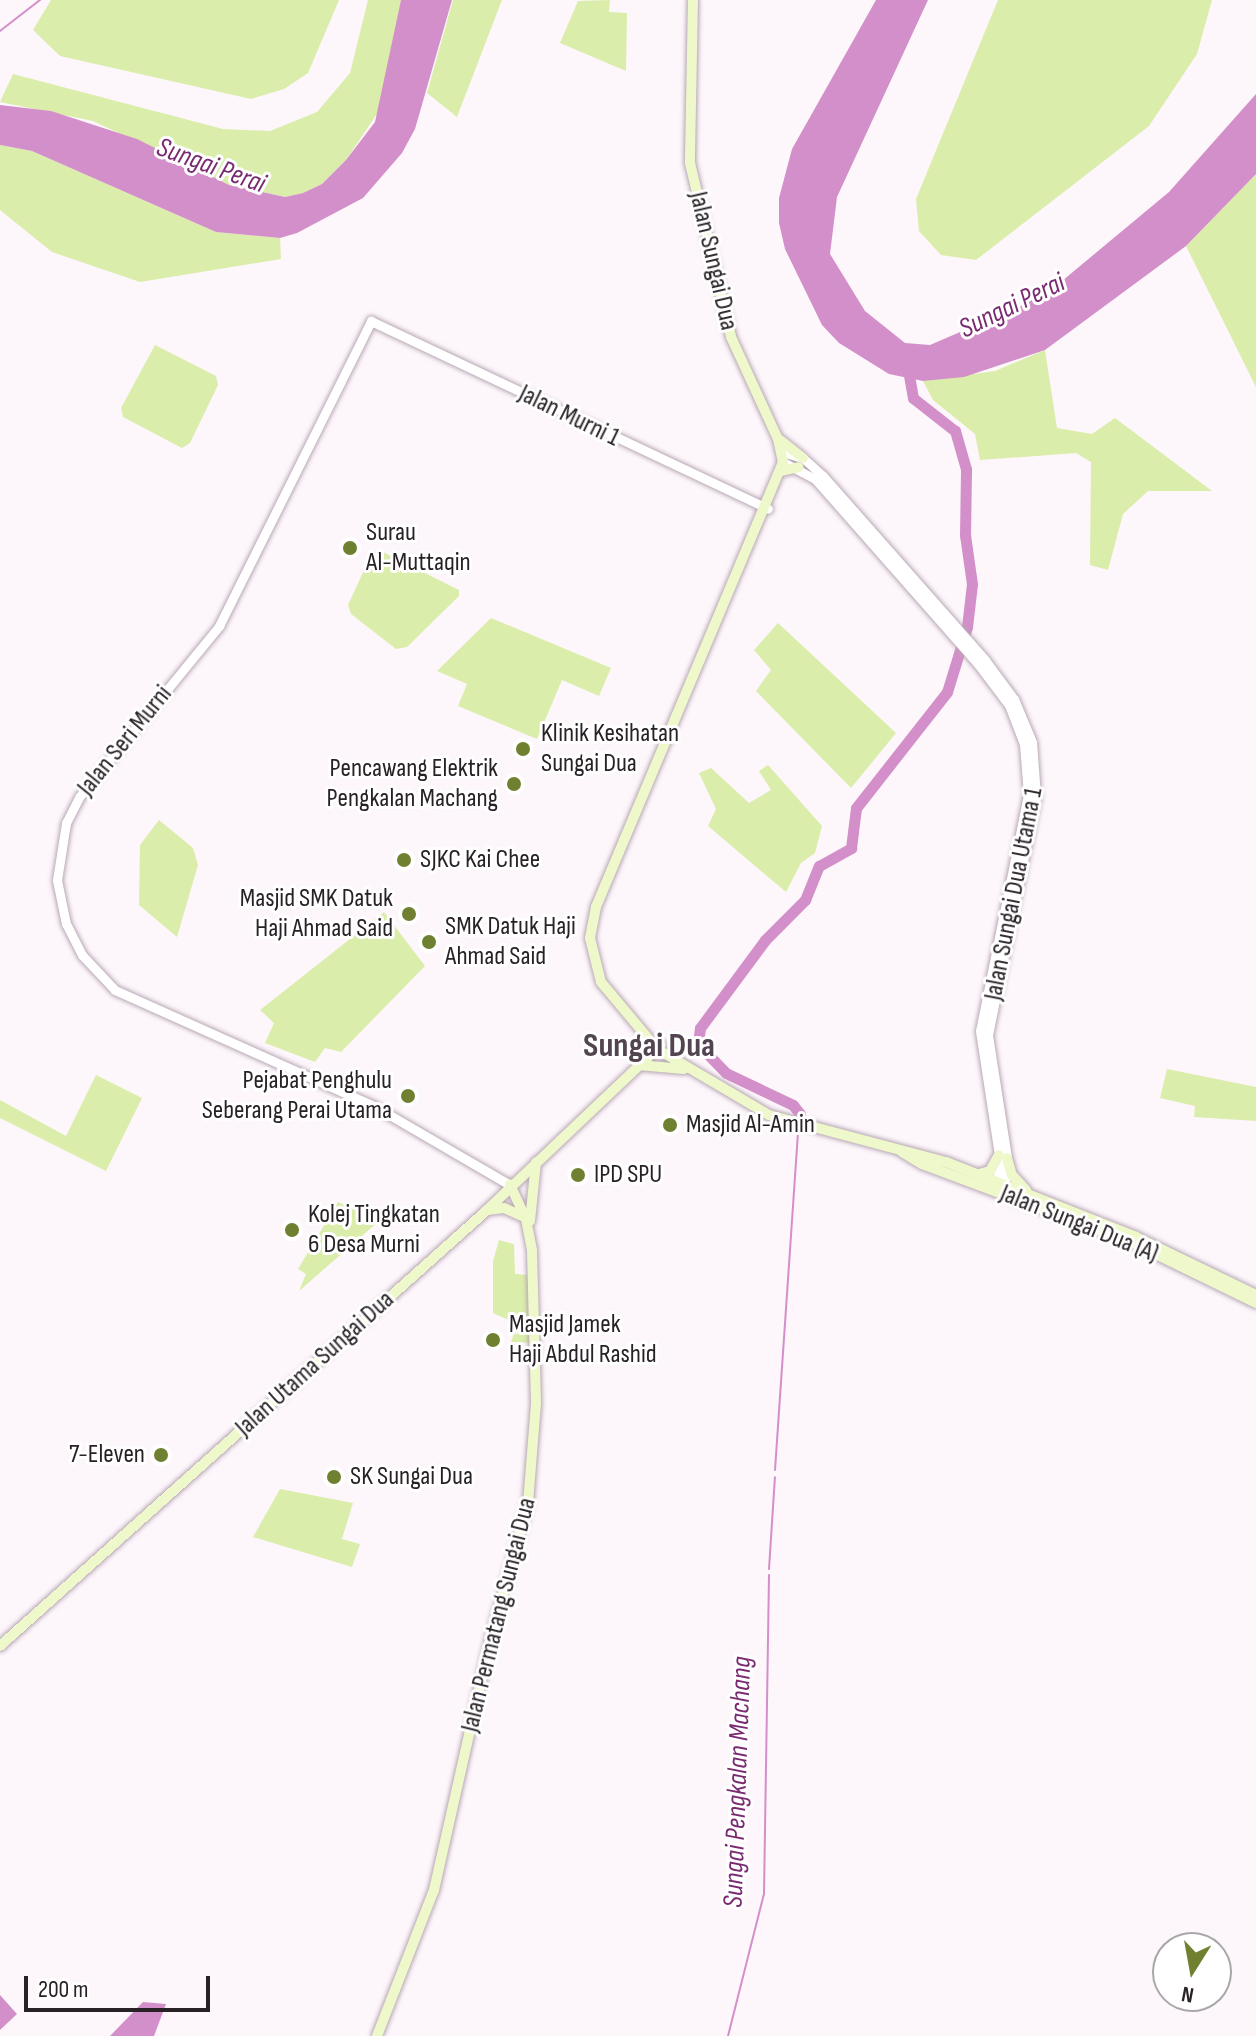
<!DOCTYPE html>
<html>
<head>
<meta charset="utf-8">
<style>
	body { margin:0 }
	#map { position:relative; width:1256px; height:2036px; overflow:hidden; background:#fdf6fb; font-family:"Sofia Sans Condensed",sans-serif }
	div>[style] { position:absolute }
	.green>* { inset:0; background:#dbedaa }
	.water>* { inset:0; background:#d38fc9 }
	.stream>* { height:2px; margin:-1px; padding:0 1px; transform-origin:1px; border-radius:1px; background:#d38fc9 }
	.river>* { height:11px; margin:-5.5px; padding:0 5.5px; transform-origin:5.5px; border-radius:5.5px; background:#d38fc9 }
	.roads { filter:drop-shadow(0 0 2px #b8a8b5) drop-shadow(0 0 2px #b8a8b5) }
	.tertiary>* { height:9px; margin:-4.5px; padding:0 4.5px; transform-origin:4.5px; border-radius:4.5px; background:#fff }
	.secondary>* { height:10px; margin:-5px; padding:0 5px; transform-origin:5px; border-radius:5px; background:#eef8ca }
	.dots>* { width:22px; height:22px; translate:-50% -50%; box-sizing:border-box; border:4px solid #fff; border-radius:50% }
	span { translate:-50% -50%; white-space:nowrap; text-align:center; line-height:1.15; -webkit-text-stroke:6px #fff; paint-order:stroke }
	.street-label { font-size:26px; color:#282227 }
	.poi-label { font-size:26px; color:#282227 }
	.left { translate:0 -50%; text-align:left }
	.right { translate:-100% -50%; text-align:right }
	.water-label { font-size:28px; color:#792a71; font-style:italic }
	.district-label { font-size:34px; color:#524450; font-weight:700 }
	.north { position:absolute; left:1152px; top:1932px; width:80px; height:80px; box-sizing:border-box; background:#fff; border:2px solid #a9a7a9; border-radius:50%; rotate:191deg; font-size:22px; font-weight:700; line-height:32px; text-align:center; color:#282227 }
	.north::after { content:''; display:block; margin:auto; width:28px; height:36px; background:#6f8131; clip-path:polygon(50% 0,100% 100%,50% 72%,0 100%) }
	.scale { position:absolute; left:24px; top:1976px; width:186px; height:36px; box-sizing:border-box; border:4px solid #282227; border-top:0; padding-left:10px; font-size:24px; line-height:28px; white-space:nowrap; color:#282227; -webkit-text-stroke:6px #fff; paint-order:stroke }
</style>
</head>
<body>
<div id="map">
	<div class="green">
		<div style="clip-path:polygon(51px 0,339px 0,308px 73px,284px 89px,251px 99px,60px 56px,33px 30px)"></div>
		<div style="clip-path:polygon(368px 0,401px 0,381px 108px,346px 160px,322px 184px,303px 193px,285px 197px,229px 185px,93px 121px,0 102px,13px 74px,223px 129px,270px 131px,317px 112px,350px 73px)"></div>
		<div style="clip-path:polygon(453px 0,502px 0,457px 117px,427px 93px)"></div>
		<div style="clip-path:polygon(610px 0,609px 12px,627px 13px,626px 71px,560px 43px,578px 1px)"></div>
		<div style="clip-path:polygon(998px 0,1212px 0,1197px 54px,1149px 126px,976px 260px,941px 255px,919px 231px,916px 199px)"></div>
		<div style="clip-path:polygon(0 145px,32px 151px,216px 232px,280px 238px,281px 259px,140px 282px,52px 252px,0 210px)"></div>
		<div style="clip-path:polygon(1256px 174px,1256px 387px,1186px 246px)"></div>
		<div style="clip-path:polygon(155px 345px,216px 376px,218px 385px,190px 443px,182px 448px,123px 417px,121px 408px)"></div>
		<div style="clip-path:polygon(1045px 350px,1057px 428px,1092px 434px,1115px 418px,1212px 491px,1148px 491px,1123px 514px,1108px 570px,1090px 565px,1091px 462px,1076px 453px,980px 460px,975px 434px,933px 400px,923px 381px,995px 371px)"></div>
		<div style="clip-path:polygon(379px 550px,459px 590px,459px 596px,407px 647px,396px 649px,351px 614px,348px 605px,372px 553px)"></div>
		<div style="clip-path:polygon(491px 618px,611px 668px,599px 696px,562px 680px,537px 739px,458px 706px,467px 684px,437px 671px)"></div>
		<div style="clip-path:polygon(778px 623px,896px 733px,851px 788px,756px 691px,771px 670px,754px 650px)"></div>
		<div style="clip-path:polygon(768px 765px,822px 826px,815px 853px,801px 863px,786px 892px,708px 826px,716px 809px,699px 773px,711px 768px,749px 803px,771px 790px,759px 771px)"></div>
		<div style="clip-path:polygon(159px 820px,193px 848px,198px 865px,177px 937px,139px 905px,140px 845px)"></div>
		<div style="clip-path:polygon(384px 912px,425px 966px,341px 1052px,325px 1048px,315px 1062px,265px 1043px,274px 1023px,260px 1010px)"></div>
		<div style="clip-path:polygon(1167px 1069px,1256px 1087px,1256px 1121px,1194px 1117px,1195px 1106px,1160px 1098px)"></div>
		<div style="clip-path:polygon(96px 1075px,142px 1098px,106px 1171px,0 1118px,0 1100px,66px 1136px)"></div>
		<div style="clip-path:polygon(338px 1202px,379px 1221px,299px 1291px,306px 1274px,298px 1269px)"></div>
		<div style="clip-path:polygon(499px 1240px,514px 1244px,515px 1274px,529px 1275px,531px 1343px,511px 1342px,517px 1324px,493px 1313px,493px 1261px)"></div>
		<div style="clip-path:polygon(280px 1489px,353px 1503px,342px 1539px,360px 1544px,352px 1567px,253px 1537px)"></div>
	</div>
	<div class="water">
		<div style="clip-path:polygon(401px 0,452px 0,415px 129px,402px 153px,363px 198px,297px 233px,280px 238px,216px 232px,32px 151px,0 145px,0 105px,51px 111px,137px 139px,229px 185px,285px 197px,303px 193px,322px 184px,346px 160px,375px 122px)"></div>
		<div style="clip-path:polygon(876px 0,928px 0,837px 197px,830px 254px,865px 311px,905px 343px,930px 345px,1025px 304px,1062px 281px,1169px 192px,1256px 94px,1256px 174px,1186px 246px,1045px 350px,964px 377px,923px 381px,889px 374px,839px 343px,822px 325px,785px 249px,779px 223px,779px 198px,792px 149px)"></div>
		<div style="clip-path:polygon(0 1995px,17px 2014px,0 2030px)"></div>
		<div style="clip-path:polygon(143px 2002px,166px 2004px,154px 2036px,110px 2036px)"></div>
	</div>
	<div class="stream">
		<div style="left:0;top:31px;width:51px;rotate:-37.8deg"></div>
		<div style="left:775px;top:1470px;width:341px;rotate:-86.1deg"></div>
		<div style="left:769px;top:1569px;width:92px;rotate:-86.3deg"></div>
		<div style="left:728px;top:2036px;width:146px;rotate:-75.8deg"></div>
		<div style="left:764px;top:1894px;width:319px;rotate:-89.1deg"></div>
	</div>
	<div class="river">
		<div style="left:800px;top:1114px;width:11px;rotate:-128deg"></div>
		<div style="left:793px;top:1105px;width:74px;rotate:-154.5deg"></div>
		<div style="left:726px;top:1073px;width:40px;rotate:-134deg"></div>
		<div style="left:698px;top:1044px;width:16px;rotate:-83deg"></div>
		<div style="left:700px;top:1028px;width:109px;rotate:-53.5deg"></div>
		<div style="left:765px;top:940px;width:57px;rotate:-45deg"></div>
		<div style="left:805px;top:900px;width:37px;rotate:-68deg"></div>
		<div style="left:819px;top:866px;width:37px;rotate:-29deg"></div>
		<div style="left:851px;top:848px;width:40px;rotate:-82.9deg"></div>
		<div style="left:856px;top:808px;width:147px;rotate:-51.9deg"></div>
		<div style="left:947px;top:692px;width:68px;rotate:-72.9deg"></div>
		<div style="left:967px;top:627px;width:43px;rotate:-83.4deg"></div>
		<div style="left:972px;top:584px;width:49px;rotate:-98.1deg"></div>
		<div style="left:965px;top:535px;width:66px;rotate:-89.1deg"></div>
		<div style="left:966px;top:469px;width:40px;rotate:-106deg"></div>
		<div style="left:955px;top:431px;width:53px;rotate:-141.8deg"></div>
		<div style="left:913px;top:398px;width:36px;rotate:-100deg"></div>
	</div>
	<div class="roads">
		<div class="tertiary">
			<div style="left:782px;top:452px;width:22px;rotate:16deg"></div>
			<div style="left:803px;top:458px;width:27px;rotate:42deg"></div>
			<div style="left:823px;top:476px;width:245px;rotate:48.6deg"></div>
			<div style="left:985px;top:660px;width:49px;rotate:53.4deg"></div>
			<div style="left:1014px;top:699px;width:47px;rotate:67.3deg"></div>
			<div style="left:1032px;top:742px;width:55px;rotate:85.8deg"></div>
			<div style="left:1036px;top:797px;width:243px;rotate:101.4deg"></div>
			<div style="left:988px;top:1035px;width:124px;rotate:81.2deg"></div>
			<div style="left:1007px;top:1158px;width:32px;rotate:94deg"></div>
			<div style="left:783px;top:462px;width:36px;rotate:28deg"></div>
			<div style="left:815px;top:479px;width:247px;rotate:48.6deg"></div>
			<div style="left:978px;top:664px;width:51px;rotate:52.9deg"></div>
			<div style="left:1009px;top:705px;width:42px;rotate:69deg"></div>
			<div style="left:1024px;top:744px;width:51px;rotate:85.5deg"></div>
			<div style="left:1028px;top:795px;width:241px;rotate:101.5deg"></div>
			<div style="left:980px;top:1031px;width:125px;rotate:81.3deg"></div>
			<div style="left:999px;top:1155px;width:32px;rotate:94deg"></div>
			<div style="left:510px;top:1185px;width:157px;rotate:-149.8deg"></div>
			<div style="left:374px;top:1106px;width:284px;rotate:-155.9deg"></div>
			<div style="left:115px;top:990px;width:48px;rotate:-133.3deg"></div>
			<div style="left:82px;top:955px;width:35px;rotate:-117deg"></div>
			<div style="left:66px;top:924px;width:45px;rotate:-101.6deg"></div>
			<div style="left:57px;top:880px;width:58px;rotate:-81deg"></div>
			<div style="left:66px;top:823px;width:30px;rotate:-63deg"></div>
			<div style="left:80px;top:796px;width:220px;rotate:-50.7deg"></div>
			<div style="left:219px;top:626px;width:341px;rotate:-63.5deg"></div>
			<div style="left:371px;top:321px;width:439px;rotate:25.3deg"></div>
		</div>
		<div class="secondary">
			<div style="left:693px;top:0;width:163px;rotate:91.1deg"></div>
			<div style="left:690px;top:163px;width:179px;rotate:76.7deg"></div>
			<div style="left:731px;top:337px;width:112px;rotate:65.3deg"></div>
			<div style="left:778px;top:439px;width:24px;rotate:78deg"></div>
			<div style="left:783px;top:462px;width:483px;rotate:112.8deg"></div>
			<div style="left:596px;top:907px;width:32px;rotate:101deg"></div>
			<div style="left:590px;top:938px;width:45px;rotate:76deg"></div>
			<div style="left:601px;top:982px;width:87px;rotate:50.1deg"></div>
			<div style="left:657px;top:1049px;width:130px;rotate:30.5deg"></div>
			<div style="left:769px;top:1115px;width:183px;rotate:14.9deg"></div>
			<div style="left:946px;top:1162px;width:204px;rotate:21.5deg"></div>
			<div style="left:1136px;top:1237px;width:133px;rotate:25.8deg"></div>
			<div style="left:780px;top:440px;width:29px;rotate:38deg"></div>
			<div style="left:782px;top:471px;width:17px;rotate:-13deg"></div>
			<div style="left:638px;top:1065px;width:46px;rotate:5deg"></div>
			<div style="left:902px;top:1152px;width:23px;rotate:31deg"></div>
			<div style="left:922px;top:1164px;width:225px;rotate:20.5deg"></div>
			<div style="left:1133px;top:1243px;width:137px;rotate:26deg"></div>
			<div style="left:1007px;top:1158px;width:18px;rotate:74deg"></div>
			<div style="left:1012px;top:1175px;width:21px;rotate:47deg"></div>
			<div style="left:979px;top:1174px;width:11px;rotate:-15deg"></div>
			<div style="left:990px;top:1171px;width:18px;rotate:-61deg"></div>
			<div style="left:487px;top:1210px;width:17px;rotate:-7deg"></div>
			<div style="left:504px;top:1208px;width:22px;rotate:24deg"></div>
			<div style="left:530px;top:1221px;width:59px;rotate:-84.2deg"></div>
			<div style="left:0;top:1646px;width:652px;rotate:-41.83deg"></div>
			<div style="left:486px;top:1211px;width:241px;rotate:-43.5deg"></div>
			<div style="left:377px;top:2036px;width:157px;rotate:-68.7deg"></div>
			<div style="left:434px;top:1890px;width:255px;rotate:-77.3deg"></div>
			<div style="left:490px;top:1641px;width:143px;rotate:-74.6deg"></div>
			<div style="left:528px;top:1503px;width:99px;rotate:-85.4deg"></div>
			<div style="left:536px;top:1404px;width:154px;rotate:-91.5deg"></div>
			<div style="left:532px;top:1250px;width:32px;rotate:-101deg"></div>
			<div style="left:526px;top:1219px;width:38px;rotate:-115deg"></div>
		</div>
	</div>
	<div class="dots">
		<div style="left:350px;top:548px;background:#6f8131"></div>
		<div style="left:523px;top:749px;background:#6f8131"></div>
		<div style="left:514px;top:784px;background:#6f8131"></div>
		<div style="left:404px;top:860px;background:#6f8131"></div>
		<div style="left:409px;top:914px;background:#6f8131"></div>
		<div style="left:429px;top:942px;background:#6f8131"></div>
		<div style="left:408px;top:1096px;background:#6f8131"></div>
		<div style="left:670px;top:1125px;background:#6f8131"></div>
		<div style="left:578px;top:1175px;background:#6f8131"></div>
		<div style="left:292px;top:1230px;background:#6f8131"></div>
		<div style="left:493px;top:1340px;background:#6f8131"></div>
		<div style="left:161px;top:1455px;background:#6f8131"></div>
		<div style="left:334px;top:1477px;background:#6f8131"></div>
	</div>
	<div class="street-label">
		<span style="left:713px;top:261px;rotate:77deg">Jalan Sungai Dua</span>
		<span style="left:569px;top:416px;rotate:26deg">Jalan Murni 1</span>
		<span style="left:125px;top:741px;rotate:-51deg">Jalan Seri Murni</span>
		<span style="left:1014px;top:894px;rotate:-79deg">Jalan Sungai Dua Utama 1</span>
		<span style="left:1079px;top:1224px;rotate:22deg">Jalan Sungai Dua (A)</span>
		<span style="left:315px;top:1364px;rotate:-42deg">Jalan Utama Sungai Dua</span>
		<span style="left:499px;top:1615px;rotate:-76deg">Jalan Permatang Sungai Dua</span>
	</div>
	<div class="poi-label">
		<span class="left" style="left:366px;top:548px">Surau<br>Al-Muttaqin</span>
		<span class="left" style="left:541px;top:749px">Klinik Kesihatan<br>Sungai Dua</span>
		<span class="right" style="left:498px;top:784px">Pencawang Elektrik<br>Pengkalan Machang</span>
		<span class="left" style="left:420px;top:860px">SJKC Kai Chee</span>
		<span class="right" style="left:393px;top:914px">Masjid SMK Datuk<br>Haji Ahmad Said</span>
		<span class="left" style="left:445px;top:942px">SMK Datuk Haji<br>Ahmad Said</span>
		<span class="right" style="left:392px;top:1096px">Pejabat Penghulu<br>Seberang Perai Utama</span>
		<span class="left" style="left:686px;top:1125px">Masjid Al-Amin</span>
		<span class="left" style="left:594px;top:1175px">IPD SPU</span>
		<span class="left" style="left:308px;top:1230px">Kolej Tingkatan<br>6 Desa Murni</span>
		<span class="left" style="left:509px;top:1340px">Masjid Jamek<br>Haji Abdul Rashid</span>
		<span class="right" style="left:145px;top:1455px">7-Eleven</span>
		<span class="left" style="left:350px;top:1477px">SK Sungai Dua</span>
	</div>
	<div class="water-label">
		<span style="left:211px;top:166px;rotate:20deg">Sungai Perai</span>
		<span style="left:1012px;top:306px;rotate:-26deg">Sungai Perai</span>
		<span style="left:738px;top:1782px;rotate:-88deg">Sungai Pengkalan Machang</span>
	</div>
	<div class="district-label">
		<span style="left:649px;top:1046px">Sungai Dua</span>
	</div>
	<div class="north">N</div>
	<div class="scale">200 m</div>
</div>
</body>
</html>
